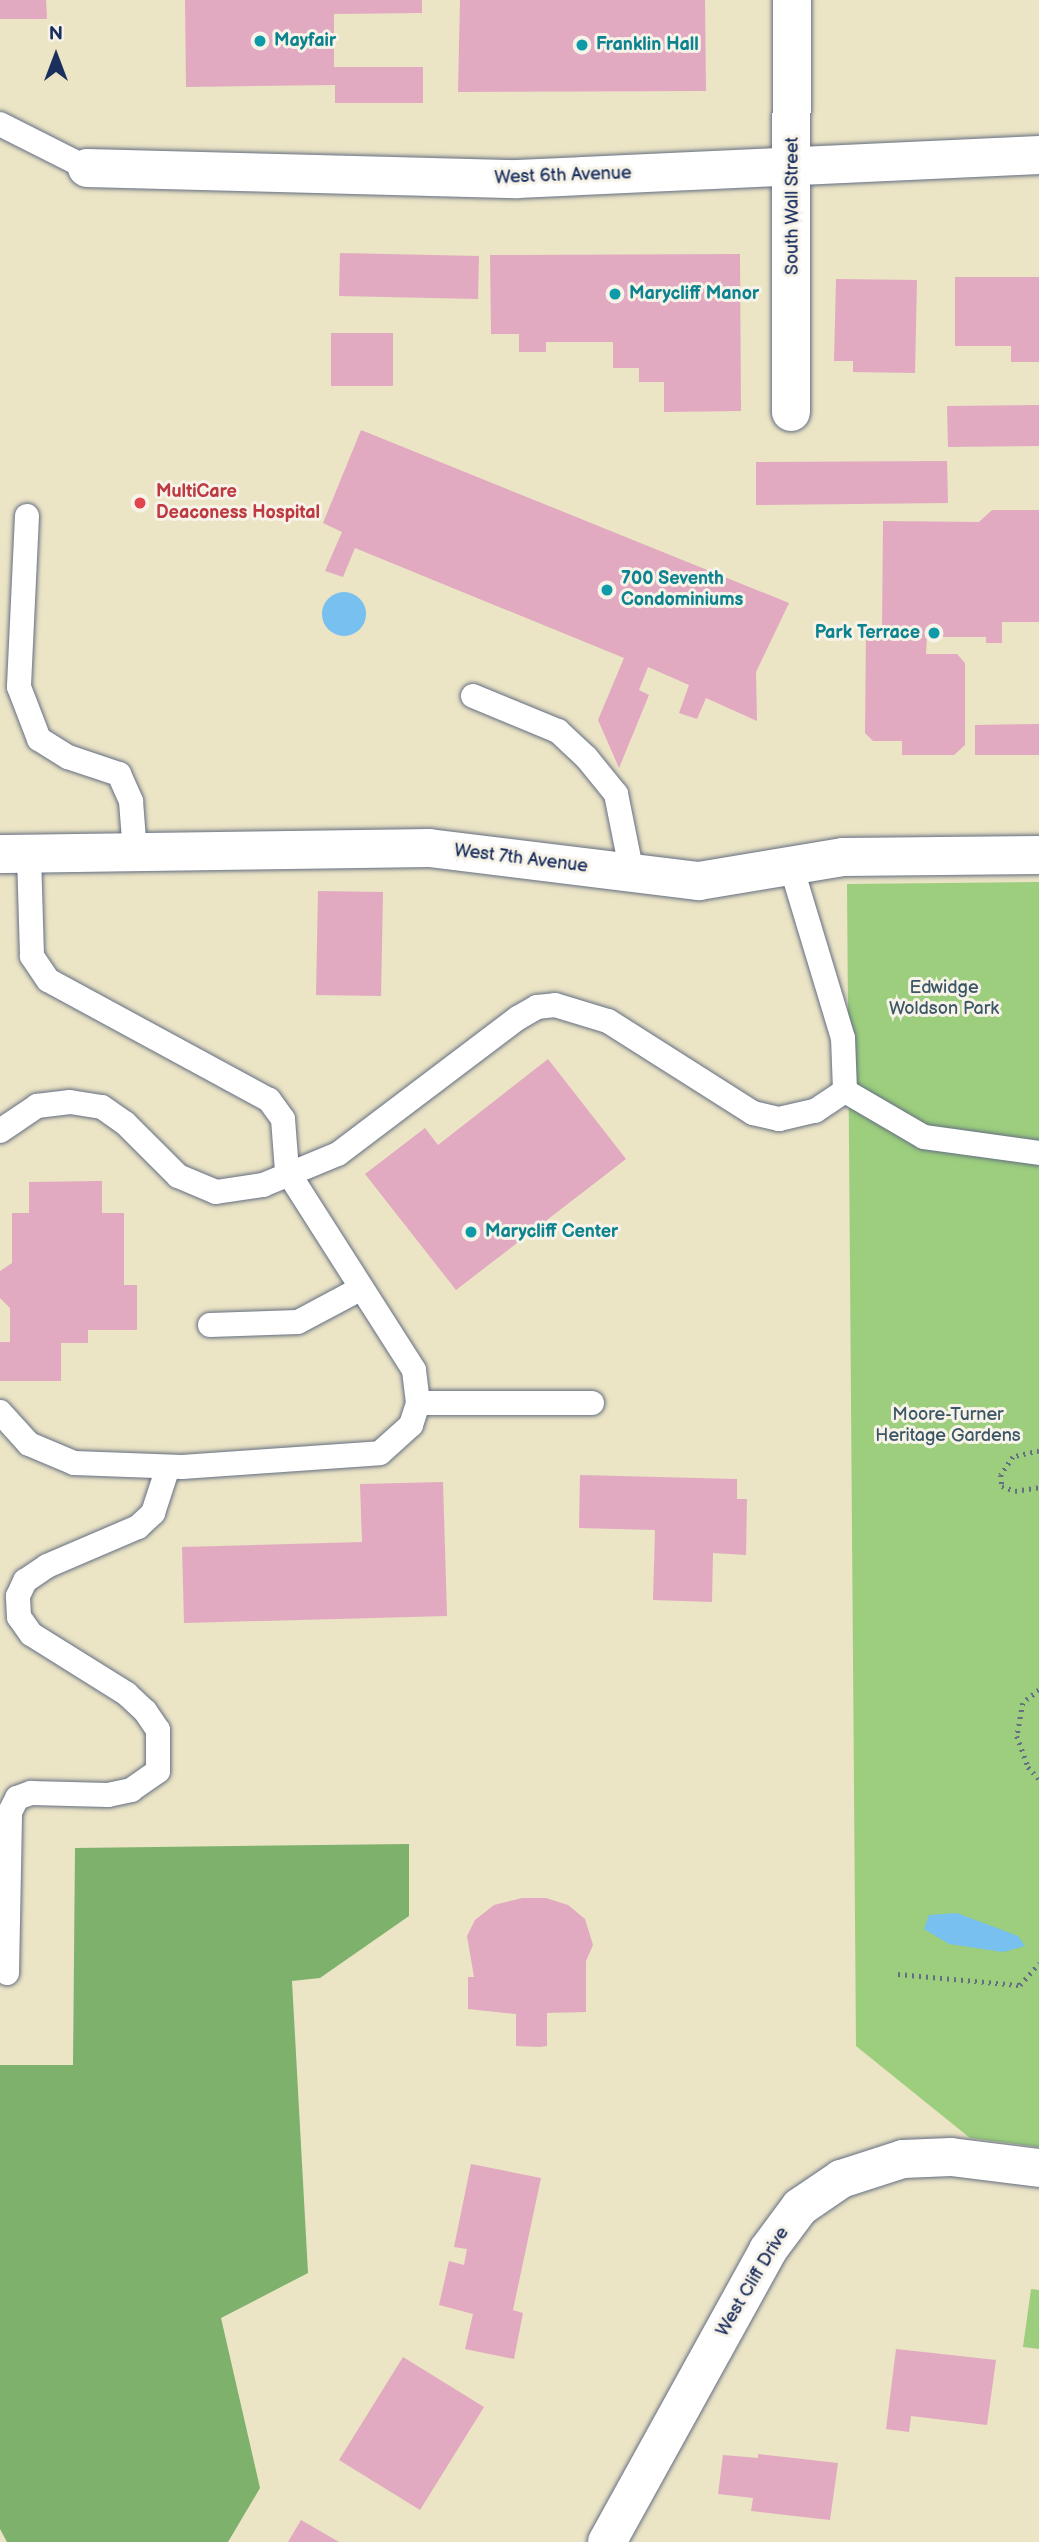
<!DOCTYPE html>
<html>
<head>
<meta charset="utf-8">
<style>
	body { margin:0 }
	#map { position:relative; width:1039px; height:2542px; overflow:hidden; background:#ebe4c5; font-family:"Balsamiq Sans",sans-serif }
	div>[style] { position:absolute }
	.green>* { inset:0; background:#9cce7d }
	.forest>* { inset:0; background:#7db16c }
	.water>* { inset:0; background:#77c0ef }
	.round { border-radius:50% }
	.building>* { inset:0; background:#e1aac0 }
	.path>* { height:4.5px; margin-top:-2.25px; transform-origin:0; background:repeating-linear-gradient(90deg,#646e82 0 2px,transparent 0 7px) }
	.roads { filter:drop-shadow(0 0 2px #646e82) drop-shadow(0 0 2px #646e82) }
	.service>* { height:24px; margin:-12px; padding:0 12px; transform-origin:12px; border-radius:12px; background:#fff }
	.minor>* { height:38px; margin:-19px; padding:0 19px; transform-origin:19px; border-radius:19px; background:#fff }
	.dots>* { width:19px; height:19px; translate:-50% -50%; box-sizing:border-box; border:4px solid #f7f3e8; border-radius:50% }
	span { translate:-50% -50%; white-space:nowrap; text-align:center; line-height:1.15; -webkit-text-stroke:6px #f7f3e8; paint-order:stroke }
	.culture-label { font-size:18px; color:#0d838f; font-weight:700 }
	.left { translate:0 -50%; text-align:left }
	.right { translate:-100% -50%; text-align:right }
	.street-label { font-size:18px; color:#1b2f5e }
	.health-label { font-size:18px; color:#be3a42; font-weight:700 }
	.park-label { font-size:18px; color:#3b5766 }
	.north { position:absolute; left:21px; top:21px; width:70px; height:70px; -webkit-text-stroke:5px #f7f3e8; paint-order:stroke; rotate:0deg; font-size:19px; font-weight:700; line-height:28px; text-align:center; color:#1b2f5e }
	.north::after { content:''; display:block; margin:auto; width:24px; height:32px; background:#1b2f5e; clip-path:polygon(50% 0,100% 100%,50% 72%,0 100%) }
</style>
</head>
<body>
<div id="map">
	<div class="green">
		<div style="clip-path:polygon(1039px 882px,1039px 2147px,970px 2138px,856px 2046px,847px 884px)"></div>
		<div style="clip-path:polygon(1031px 2289px,1039px 2290px,1039px 2349px,1023px 2347px)"></div>
	</div>
	<div class="forest">
		<div style="clip-path:polygon(409px 1844px,409px 1916px,320px 1978px,292px 1981px,308px 2273px,221px 2318px,260px 2488px,228px 2542px,7px 2542px,0 2529px,0 2065px,73px 2065px,75px 1848px)"></div>
	</div>
	<div class="water">
		<div class="round" style="left:322px;top:592px;width:44px;height:44px"></div>
		<div style="clip-path:polygon(957px 1913px,1018px 1936px,1025px 1946px,1003px 1952px,949px 1944px,924px 1929px,929px 1915px)"></div>
	</div>
	<div class="building">
		<div style="clip-path:polygon(0 0,46px 0,47px 19px,0 19px)"></div>
		<div style="clip-path:polygon(185px 0,422px 0,422px 13px,334px 14px,334px 67px,423px 67px,423px 103px,335px 103px,335px 85px,186px 87px)"></div>
		<div style="clip-path:polygon(460px 0,705px 0,706px 91px,458px 92px)"></div>
		<div style="clip-path:polygon(340px 253px,479px 256px,478px 299px,339px 296px)"></div>
		<div style="clip-path:polygon(740px 254px,741px 411px,664px 412px,664px 382px,639px 382px,639px 368px,613px 368px,613px 342px,546px 342px,546px 352px,519px 352px,519px 334px,491px 334px,490px 255px)"></div>
		<div style="clip-path:polygon(955px 277px,1039px 277px,1039px 362px,1011px 362px,1011px 346px,955px 346px)"></div>
		<div style="clip-path:polygon(836px 279px,917px 280px,915px 373px,853px 372px,853px 361px,834px 361px)"></div>
		<div style="clip-path:polygon(331px 333px,393px 333px,393px 386px,331px 386px)"></div>
		<div style="clip-path:polygon(1039px 405px,1039px 446px,948px 447px,947px 406px)"></div>
		<div style="clip-path:polygon(361px 430px,789px 603px,756px 672px,757px 721px,706px 698px,697px 719px,679px 713px,689px 685px,648px 667px,639px 690px,649px 695px,619px 768px,598px 720px,624px 658px,355px 548px,343px 577px,325px 571px,342px 532px,323px 523px)"></div>
		<div style="clip-path:polygon(947px 461px,948px 503px,756px 505px,756px 462px)"></div>
		<div style="clip-path:polygon(992px 510px,1039px 510px,1039px 622px,1002px 622px,1002px 643px,986px 643px,986px 637px,927px 637px,926px 654px,957px 654px,965px 663px,965px 745px,954px 755px,902px 755px,902px 741px,873px 741px,865px 733px,866px 630px,882px 630px,883px 521px,979px 522px)"></div>
		<div style="clip-path:polygon(1039px 724px,1039px 755px,975px 755px,975px 725px)"></div>
		<div style="clip-path:polygon(318px 891px,383px 892px,381px 996px,316px 995px)"></div>
		<div style="clip-path:polygon(548px 1059px,626px 1159px,456px 1290px,365px 1174px,425px 1128px,438px 1145px)"></div>
		<div style="clip-path:polygon(102px 1181px,102px 1213px,124px 1213px,124px 1285px,137px 1285px,137px 1330px,88px 1330px,88px 1343px,61px 1343px,61px 1381px,0 1381px,0 1342px,10px 1342px,10px 1308px,0 1298px,0 1271px,12px 1263px,12px 1213px,29px 1213px,29px 1182px)"></div>
		<div style="clip-path:polygon(580px 1475px,737px 1479px,737px 1499px,747px 1499px,746px 1555px,713px 1553px,712px 1602px,653px 1600px,655px 1530px,579px 1528px)"></div>
		<div style="clip-path:polygon(443px 1482px,447px 1616px,184px 1623px,182px 1547px,362px 1542px,360px 1484px)"></div>
		<div style="clip-path:polygon(522px 1898px,546px 1898px,568px 1905px,585px 1919px,593px 1945px,586px 1961px,586px 2012px,547px 2013px,547px 2046px,539px 2047px,516px 2046px,516px 2014px,468px 2009px,468px 1977px,474px 1977px,467px 1936px,475px 1920px,494px 1905px)"></div>
		<div style="clip-path:polygon(471px 2164px,541px 2178px,513px 2310px,523px 2313px,514px 2359px,465px 2349px,473px 2314px,439px 2305px,449px 2261px,464px 2265px,467px 2249px,454px 2247px)"></div>
		<div style="clip-path:polygon(896px 2349px,996px 2360px,987px 2425px,911px 2416px,909px 2432px,886px 2429px)"></div>
		<div style="clip-path:polygon(403px 2357px,484px 2407px,420px 2510px,339px 2460px)"></div>
		<div style="clip-path:polygon(758px 2454px,838px 2463px,830px 2520px,751px 2511px,753px 2498px,718px 2494px,723px 2455px,758px 2458px)"></div>
		<div style="clip-path:polygon(301px 2520px,339px 2542px,288px 2542px)"></div>
	</div>
	<div class="path">
		<div style="left:1039px;top:1451px;width:27px;rotate:167deg"></div>
		<div style="left:1013px;top:1457px;width:22px;rotate:124deg"></div>
		<div style="left:1001px;top:1475px;width:11px;rotate:85deg"></div>
		<div style="left:1002px;top:1486px;width:14px;rotate:21deg"></div>
		<div style="left:1015px;top:1491px;width:24px;rotate:-9deg"></div>
		<div style="left:1039px;top:1690px;width:21px;rotate:141deg"></div>
		<div style="left:1023px;top:1703px;width:34px;rotate:100deg"></div>
		<div style="left:1017px;top:1736px;width:33px;rotate:70deg"></div>
		<div style="left:1028px;top:1767px;width:16px;rotate:47deg"></div>
		<div style="left:898px;top:1974px;width:122px;rotate:5.2deg"></div>
		<div style="left:1020px;top:1985px;width:29px;rotate:-49deg"></div>
	</div>
	<div class="roads">
		<div class="service">
			<div style="left:0;top:124px;width:97px;rotate:26.8deg"></div>
			<div style="left:27px;top:516px;width:171px;rotate:92.7deg"></div>
			<div style="left:19px;top:687px;width:56px;rotate:69deg"></div>
			<div style="left:39px;top:739px;width:34px;rotate:32deg"></div>
			<div style="left:68px;top:757px;width:54px;rotate:18.4deg"></div>
			<div style="left:119px;top:774px;width:30px;rotate:66deg"></div>
			<div style="left:131px;top:801px;width:52px;rotate:85.6deg"></div>
			<div style="left:473px;top:696px;width:92px;rotate:22.4deg"></div>
			<div style="left:558px;top:731px;width:38px;rotate:43deg"></div>
			<div style="left:586px;top:757px;width:48px;rotate:51deg"></div>
			<div style="left:616px;top:794px;width:81px;rotate:78.6deg"></div>
			<div style="left:791px;top:866px;width:180px;rotate:73.2deg"></div>
			<div style="left:843px;top:1038px;width:53px;rotate:87.8deg"></div>
			<div style="left:845px;top:1091px;width:91px;rotate:30.2deg"></div>
			<div style="left:924px;top:1137px;width:116px;rotate:7.9deg"></div>
			<div style="left:0;top:1131px;width:45px;rotate:-34deg"></div>
			<div style="left:37px;top:1106px;width:33px;rotate:-7deg"></div>
			<div style="left:70px;top:1102px;width:32px;rotate:9deg"></div>
			<div style="left:102px;top:1107px;width:28px;rotate:35deg"></div>
			<div style="left:125px;top:1123px;width:75px;rotate:45deg"></div>
			<div style="left:178px;top:1176px;width:41px;rotate:22.8deg"></div>
			<div style="left:216px;top:1192px;width:48px;rotate:-8.5deg"></div>
			<div style="left:263px;top:1185px;width:81px;rotate:-22.5deg"></div>
			<div style="left:338px;top:1154px;width:226px;rotate:-37.1deg"></div>
			<div style="left:518px;top:1018px;width:22px;rotate:-30deg"></div>
			<div style="left:537px;top:1007px;width:18px;rotate:-6deg"></div>
			<div style="left:555px;top:1005px;width:55px;rotate:16.8deg"></div>
			<div style="left:608px;top:1021px;width:172px;rotate:32.4deg"></div>
			<div style="left:753px;top:1113px;width:27px;rotate:13deg"></div>
			<div style="left:779px;top:1119px;width:37px;rotate:-13deg"></div>
			<div style="left:815px;top:1111px;width:36px;rotate:-34deg"></div>
			<div style="left:210px;top:1325px;width:88px;rotate:-2deg"></div>
			<div style="left:298px;top:1322px;width:72px;rotate:-28deg"></div>
			<div style="left:418px;top:1403px;width:174px"></div>
			<div style="left:0;top:1412px;width:43px;rotate:47.8deg"></div>
			<div style="left:29px;top:1444px;width:49px;rotate:22.9deg"></div>
			<div style="left:74px;top:1463px;width:108px;rotate:2.1deg"></div>
			<div style="left:182px;top:1467px;width:198px;rotate:-4deg"></div>
			<div style="left:380px;top:1453px;width:42px;rotate:-42.1deg"></div>
			<div style="left:411px;top:1425px;width:23px;rotate:-72deg"></div>
			<div style="left:418px;top:1403px;width:33px;rotate:-97deg"></div>
			<div style="left:414px;top:1370px;width:236px;rotate:-122.5deg"></div>
			<div style="left:287px;top:1171px;width:52px;rotate:-94.4deg"></div>
			<div style="left:283px;top:1119px;width:24px;rotate:-126deg"></div>
			<div style="left:269px;top:1100px;width:251px;rotate:-151.5deg"></div>
			<div style="left:48px;top:980px;width:29px;rotate:-124deg"></div>
			<div style="left:32px;top:956px;width:102px;rotate:-91.7deg"></div>
			<div style="left:7px;top:1973px;width:161px;rotate:-88.9deg"></div>
			<div style="left:10px;top:1812px;width:16px;rotate:-63deg"></div>
			<div style="left:17px;top:1798px;width:15px;rotate:-20deg"></div>
			<div style="left:31px;top:1793px;width:77px;rotate:1.5deg"></div>
			<div style="left:108px;top:1795px;width:24px;rotate:-12deg"></div>
			<div style="left:131px;top:1790px;width:33px;rotate:-35deg"></div>
			<div style="left:158px;top:1771px;width:41px;rotate:-90deg"></div>
			<div style="left:158px;top:1730px;width:23px;rotate:-124deg"></div>
			<div style="left:145px;top:1711px;width:25px;rotate:-137deg"></div>
			<div style="left:127px;top:1694px;width:113px;rotate:-148deg"></div>
			<div style="left:31px;top:1634px;width:21px;rotate:-125deg"></div>
			<div style="left:19px;top:1617px;width:21px;rotate:-93deg"></div>
			<div style="left:18px;top:1596px;width:17px;rotate:-65deg"></div>
			<div style="left:25px;top:1581px;width:27px;rotate:-34deg"></div>
			<div style="left:47px;top:1566px;width:99px;rotate:-23.2deg"></div>
			<div style="left:138px;top:1527px;width:21px;rotate:-43deg"></div>
			<div style="left:153px;top:1513px;width:48px;rotate:-71.9deg"></div>
		</div>
		<div class="minor">
			<div style="left:87px;top:168px;width:430px;rotate:1.5deg"></div>
			<div style="left:517px;top:179px;width:523px;rotate:-2.63deg"></div>
			<div style="left:791px;top:412px;width:412px;rotate:-89.9deg"></div>
			<div style="left:0;top:854px;width:429px;rotate:-0.8deg"></div>
			<div style="left:429px;top:848px;width:272px;rotate:7deg"></div>
			<div style="left:699px;top:881px;width:146px;rotate:-9.5deg"></div>
			<div style="left:843px;top:857px;width:196px;rotate:-0.6deg"></div>
			<div style="left:607px;top:2542px;width:333px;rotate:-61.1deg"></div>
			<div style="left:768px;top:2250px;width:54px;rotate:-53.3deg"></div>
			<div style="left:800px;top:2207px;width:50px;rotate:-34.3deg"></div>
			<div style="left:841px;top:2179px;width:65px;rotate:-17.9deg"></div>
			<div style="left:903px;top:2159px;width:48px;rotate:-2.4deg"></div>
			<div style="left:951px;top:2157px;width:89px;rotate:7.1deg"></div>
		</div>
	</div>
	<div class="dots">
		<div style="left:260px;top:41px;background:#0f9aa8"></div>
		<div style="left:582px;top:45px;background:#0f9aa8"></div>
		<div style="left:615px;top:294px;background:#0f9aa8"></div>
		<div style="left:140px;top:503px;background:#e0444e"></div>
		<div style="left:607px;top:590px;background:#0f9aa8"></div>
		<div style="left:934px;top:633px;background:#0f9aa8"></div>
		<div style="left:471px;top:1232px;background:#0f9aa8"></div>
	</div>
	<div class="culture-label">
		<span class="left" style="left:274px;top:41px">Mayfair</span>
		<span class="left" style="left:596px;top:45px">Franklin Hall</span>
		<span class="left" style="left:629px;top:294px">Marycliff Manor</span>
		<span class="left" style="left:621px;top:590px">700 Seventh<br>Condominiums</span>
		<span class="right" style="left:920px;top:633px">Park Terrace</span>
		<span class="left" style="left:485px;top:1232px">Marycliff Center</span>
	</div>
	<div class="street-label">
		<span style="left:563px;top:176px;rotate:-2deg">West 6th Avenue</span>
		<span style="left:793px;top:206px;rotate:-90deg">South Wall Street</span>
		<span style="left:521px;top:859px;rotate:7deg">West 7th Avenue</span>
		<span style="left:753px;top:2282px;rotate:-59deg">West Cliff Drive</span>
	</div>
	<div class="health-label">
		<span class="left" style="left:156px;top:503px">MultiCare<br>Deaconess Hospital</span>
	</div>
	<div class="park-label">
		<span style="left:944px;top:999px">Edwidge<br>Woldson Park</span>
		<span style="left:948px;top:1426px">Moore-Turner<br>Heritage Gardens</span>
	</div>
	<div class="north">N</div>
</div>
</body>
</html>
